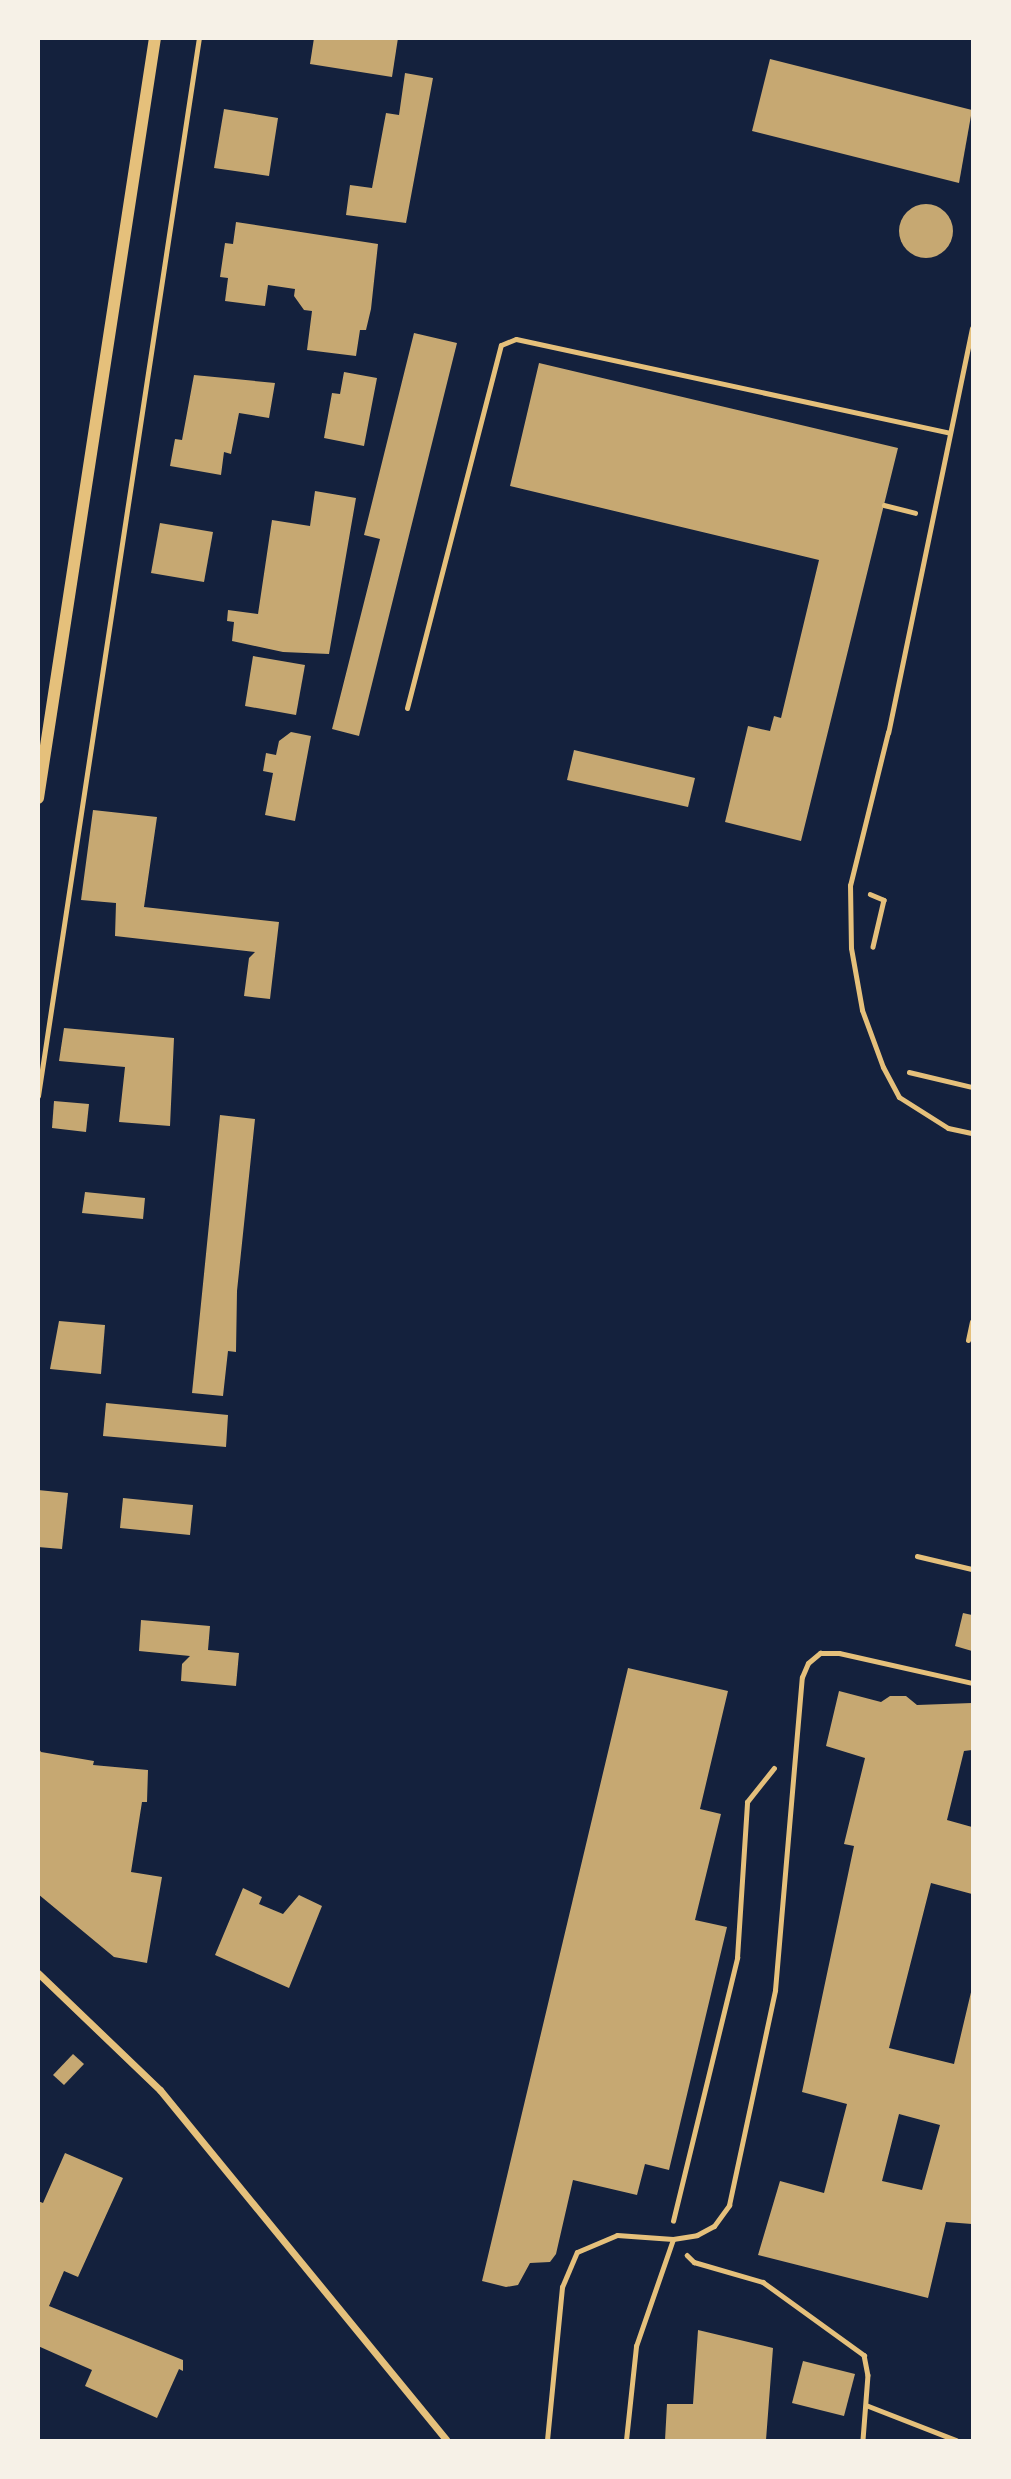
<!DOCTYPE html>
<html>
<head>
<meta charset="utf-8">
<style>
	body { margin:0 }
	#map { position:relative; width:1011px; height:2479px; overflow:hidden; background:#14213d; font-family:Commissioner,sans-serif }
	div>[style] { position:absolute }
	.building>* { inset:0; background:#c6a872 }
	.round { border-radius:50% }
	.path>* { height:4.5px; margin:-2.25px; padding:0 2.25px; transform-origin:2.25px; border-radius:2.25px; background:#e5c07b }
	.service>* { height:5px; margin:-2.5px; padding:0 2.5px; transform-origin:2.5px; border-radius:2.5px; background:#e5c07b }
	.minor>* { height:7px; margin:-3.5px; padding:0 3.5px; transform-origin:3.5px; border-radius:3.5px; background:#e5c07b }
	.tertiary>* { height:12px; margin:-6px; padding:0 6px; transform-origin:6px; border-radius:6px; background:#e5c07b }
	span { translate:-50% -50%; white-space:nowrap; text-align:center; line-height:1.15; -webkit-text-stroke:5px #f6f1e7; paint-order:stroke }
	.frame { position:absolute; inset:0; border:40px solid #f6f1e7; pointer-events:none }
</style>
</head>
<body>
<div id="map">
	<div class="building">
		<div style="clip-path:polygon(314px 38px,398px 38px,392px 77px,310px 64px)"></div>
		<div style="clip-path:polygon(770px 59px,972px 110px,959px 183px,752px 131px)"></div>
		<div style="clip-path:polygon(405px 73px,433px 78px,406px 223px,346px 215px,350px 185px,372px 188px,386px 113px,399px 115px)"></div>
		<div style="clip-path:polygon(224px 109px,278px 118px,269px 176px,214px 168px)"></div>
		<div class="round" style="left:899px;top:204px;width:54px;height:54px"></div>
		<div style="clip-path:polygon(236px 222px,378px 244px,371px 309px,366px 330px,360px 330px,356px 356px,307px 350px,312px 311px,304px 310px,294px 296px,295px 289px,268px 285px,265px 306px,225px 301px,228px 278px,220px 277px,225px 243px,233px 244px)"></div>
		<div style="clip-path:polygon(414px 333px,457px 343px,359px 736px,332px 729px,380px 539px,364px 535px)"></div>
		<div style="clip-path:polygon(539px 363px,898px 448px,801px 841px,725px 822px,748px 726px,770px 731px,774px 716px,781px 718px,819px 560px,510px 486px)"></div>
		<div style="clip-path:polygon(344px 372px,377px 378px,364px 446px,324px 438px,332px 393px,340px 394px)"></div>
		<div style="clip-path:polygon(194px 375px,275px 383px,269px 418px,239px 413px,231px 454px,224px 452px,221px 475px,170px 466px,175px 439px,182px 440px)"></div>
		<div style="clip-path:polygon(315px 491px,356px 498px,329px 654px,283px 652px,232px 641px,234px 622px,227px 621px,228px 610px,258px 614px,272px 520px,310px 526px)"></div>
		<div style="clip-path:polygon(160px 523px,213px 532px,204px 582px,151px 573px)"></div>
		<div style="clip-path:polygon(253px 656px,305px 665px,296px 715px,245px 706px)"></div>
		<div style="clip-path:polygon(291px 732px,311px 736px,295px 821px,265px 815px,273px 773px,263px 771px,266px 753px,276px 755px,279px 741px)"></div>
		<div style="clip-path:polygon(574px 750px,695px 778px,688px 807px,567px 780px)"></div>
		<div style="clip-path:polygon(93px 810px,157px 817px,144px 907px,279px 922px,270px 999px,244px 996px,249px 958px,255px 952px,115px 936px,116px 903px,81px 900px)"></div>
		<div style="clip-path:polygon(64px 1028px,174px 1038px,170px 1126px,119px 1122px,125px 1067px,59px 1061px)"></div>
		<div style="clip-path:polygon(54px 1101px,89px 1104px,86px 1132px,52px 1128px)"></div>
		<div style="clip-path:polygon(220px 1115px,255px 1119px,237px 1291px,236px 1352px,228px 1351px,223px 1396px,192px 1393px)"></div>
		<div style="clip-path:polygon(85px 1192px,145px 1198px,143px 1219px,82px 1213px)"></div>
		<div style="clip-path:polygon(59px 1321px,105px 1325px,101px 1374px,50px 1369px)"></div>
		<div style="clip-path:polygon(106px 1403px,228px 1415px,226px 1447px,103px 1436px)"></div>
		<div style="clip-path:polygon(38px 1490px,68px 1493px,62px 1549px,38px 1547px)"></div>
		<div style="clip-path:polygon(123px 1498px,193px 1505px,190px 1535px,120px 1528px)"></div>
		<div style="clip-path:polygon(963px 1613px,972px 1615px,972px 1651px,955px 1646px)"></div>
		<div style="clip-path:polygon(141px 1620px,210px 1626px,208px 1650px,239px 1653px,236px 1686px,181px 1681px,182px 1664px,190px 1656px,139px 1651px)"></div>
		<div style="clip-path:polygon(628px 1668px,728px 1691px,700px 1809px,721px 1814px,695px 1920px,727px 1927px,669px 2170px,645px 2164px,637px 2195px,573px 2180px,556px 2254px,550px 2262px,530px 2263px,518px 2285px,506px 2287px,482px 2281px)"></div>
		<div style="clip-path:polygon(evenodd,839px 1691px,881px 1702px,890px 1696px,906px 1696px,917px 1705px,972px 1703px,972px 1750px,964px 1751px,947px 1820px,972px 1827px,972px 1894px,931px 1883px,889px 2048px,954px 2064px,972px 1988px,972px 2224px,946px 2222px,928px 2298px,758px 2255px,780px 2181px,824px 2193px,847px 2104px,802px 2092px,854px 1846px,844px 1844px,865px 1758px,826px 1746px,839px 1691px,899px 2114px,940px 2125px,922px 2190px,882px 2181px,899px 2114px)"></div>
		<div style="clip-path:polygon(38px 1747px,41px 1752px,94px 1761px,93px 1765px,148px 1770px,147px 1802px,142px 1802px,131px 1872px,162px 1877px,147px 1963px,114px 1957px,38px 1894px)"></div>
		<div style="clip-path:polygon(243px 1888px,262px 1897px,259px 1904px,283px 1914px,299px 1895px,322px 1906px,289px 1988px,215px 1955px)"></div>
		<div style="clip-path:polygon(73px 2054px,84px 2064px,64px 2085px,53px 2075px)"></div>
		<div style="clip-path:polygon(65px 2153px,123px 2178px,78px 2277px,64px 2271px,49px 2306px,183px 2360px,183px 2371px,179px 2369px,157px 2418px,85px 2386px,92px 2370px,38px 2346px,38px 2201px,43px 2203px)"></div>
		<div style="clip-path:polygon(698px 2330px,773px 2348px,766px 2440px,665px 2440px,667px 2404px,693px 2404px)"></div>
		<div style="clip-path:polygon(803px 2361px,855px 2374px,844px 2416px,792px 2403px)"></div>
	</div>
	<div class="path">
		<div style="left:884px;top:505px;width:32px;rotate:14deg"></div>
		<div style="left:870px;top:894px;width:15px;rotate:23deg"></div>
		<div style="left:884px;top:900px;width:48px;rotate:103.2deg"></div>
		<div style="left:909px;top:1072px;width:65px;rotate:13.4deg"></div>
		<div style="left:38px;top:1096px;width:1070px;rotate:-81.35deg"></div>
		<div style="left:917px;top:1556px;width:57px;rotate:13.3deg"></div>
		<div style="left:673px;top:2221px;width:271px;rotate:-76.3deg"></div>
		<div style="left:737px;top:1958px;width:156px;rotate:-86.3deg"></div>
		<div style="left:747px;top:1802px;width:43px;rotate:-51.5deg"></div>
		<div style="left:687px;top:2255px;width:10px;rotate:45deg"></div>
		<div style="left:694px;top:2262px;width:72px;rotate:16.2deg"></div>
		<div style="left:763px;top:2282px;width:125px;rotate:35.9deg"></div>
		<div style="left:864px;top:2355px;width:20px;rotate:79deg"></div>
		<div style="left:868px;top:2375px;width:65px;rotate:94.4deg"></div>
		<div style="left:866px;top:2405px;width:97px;rotate:21.3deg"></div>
	</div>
	<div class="service">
		<div style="left:972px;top:328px;width:413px;rotate:101.7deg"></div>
		<div style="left:888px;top:732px;width:158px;rotate:103.9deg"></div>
		<div style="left:850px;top:885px;width:63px;rotate:89.1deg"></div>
		<div style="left:851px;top:948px;width:63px;rotate:79.9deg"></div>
		<div style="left:862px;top:1010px;width:61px;rotate:69.8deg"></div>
		<div style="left:883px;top:1067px;width:34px;rotate:62deg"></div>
		<div style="left:899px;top:1097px;width:58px;rotate:32.3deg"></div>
		<div style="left:948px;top:1128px;width:25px;rotate:12deg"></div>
		<div style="left:407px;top:708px;width:375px;rotate:-75.5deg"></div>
		<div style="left:501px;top:345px;width:16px;rotate:-22deg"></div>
		<div style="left:516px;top:339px;width:443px;rotate:12.2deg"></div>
		<div style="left:968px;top:1340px;width:19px;rotate:-78deg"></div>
		<div style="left:547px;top:2440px;width:154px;rotate:-84.4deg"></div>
		<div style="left:562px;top:2287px;width:38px;rotate:-67deg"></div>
		<div style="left:577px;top:2252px;width:43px;rotate:-23deg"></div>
		<div style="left:617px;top:2235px;width:56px;rotate:4.1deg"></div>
		<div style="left:673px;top:2239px;width:24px;rotate:-9deg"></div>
		<div style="left:697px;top:2235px;width:19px;rotate:-28deg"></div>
		<div style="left:714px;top:2226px;width:26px;rotate:-54deg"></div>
		<div style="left:729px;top:2205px;width:220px;rotate:-77.9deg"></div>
		<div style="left:775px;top:1990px;width:314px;rotate:-85.1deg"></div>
		<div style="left:802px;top:1677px;width:15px;rotate:-67deg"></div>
		<div style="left:808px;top:1663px;width:16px;rotate:-40deg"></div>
		<div style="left:820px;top:1653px;width:19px"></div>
		<div style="left:839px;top:1653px;width:136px;rotate:12.7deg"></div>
		<div style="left:626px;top:2440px;width:95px;rotate:-83.9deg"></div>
		<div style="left:636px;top:2346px;width:113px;rotate:-70.9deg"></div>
	</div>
	<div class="minor">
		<div style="left:38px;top:1973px;width:169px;rotate:43.8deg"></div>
		<div style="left:160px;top:2090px;width:452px;rotate:50.7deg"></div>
	</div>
	<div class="tertiary">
		<div style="left:38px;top:798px;width:769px;rotate:-81.25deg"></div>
	</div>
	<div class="frame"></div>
</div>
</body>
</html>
